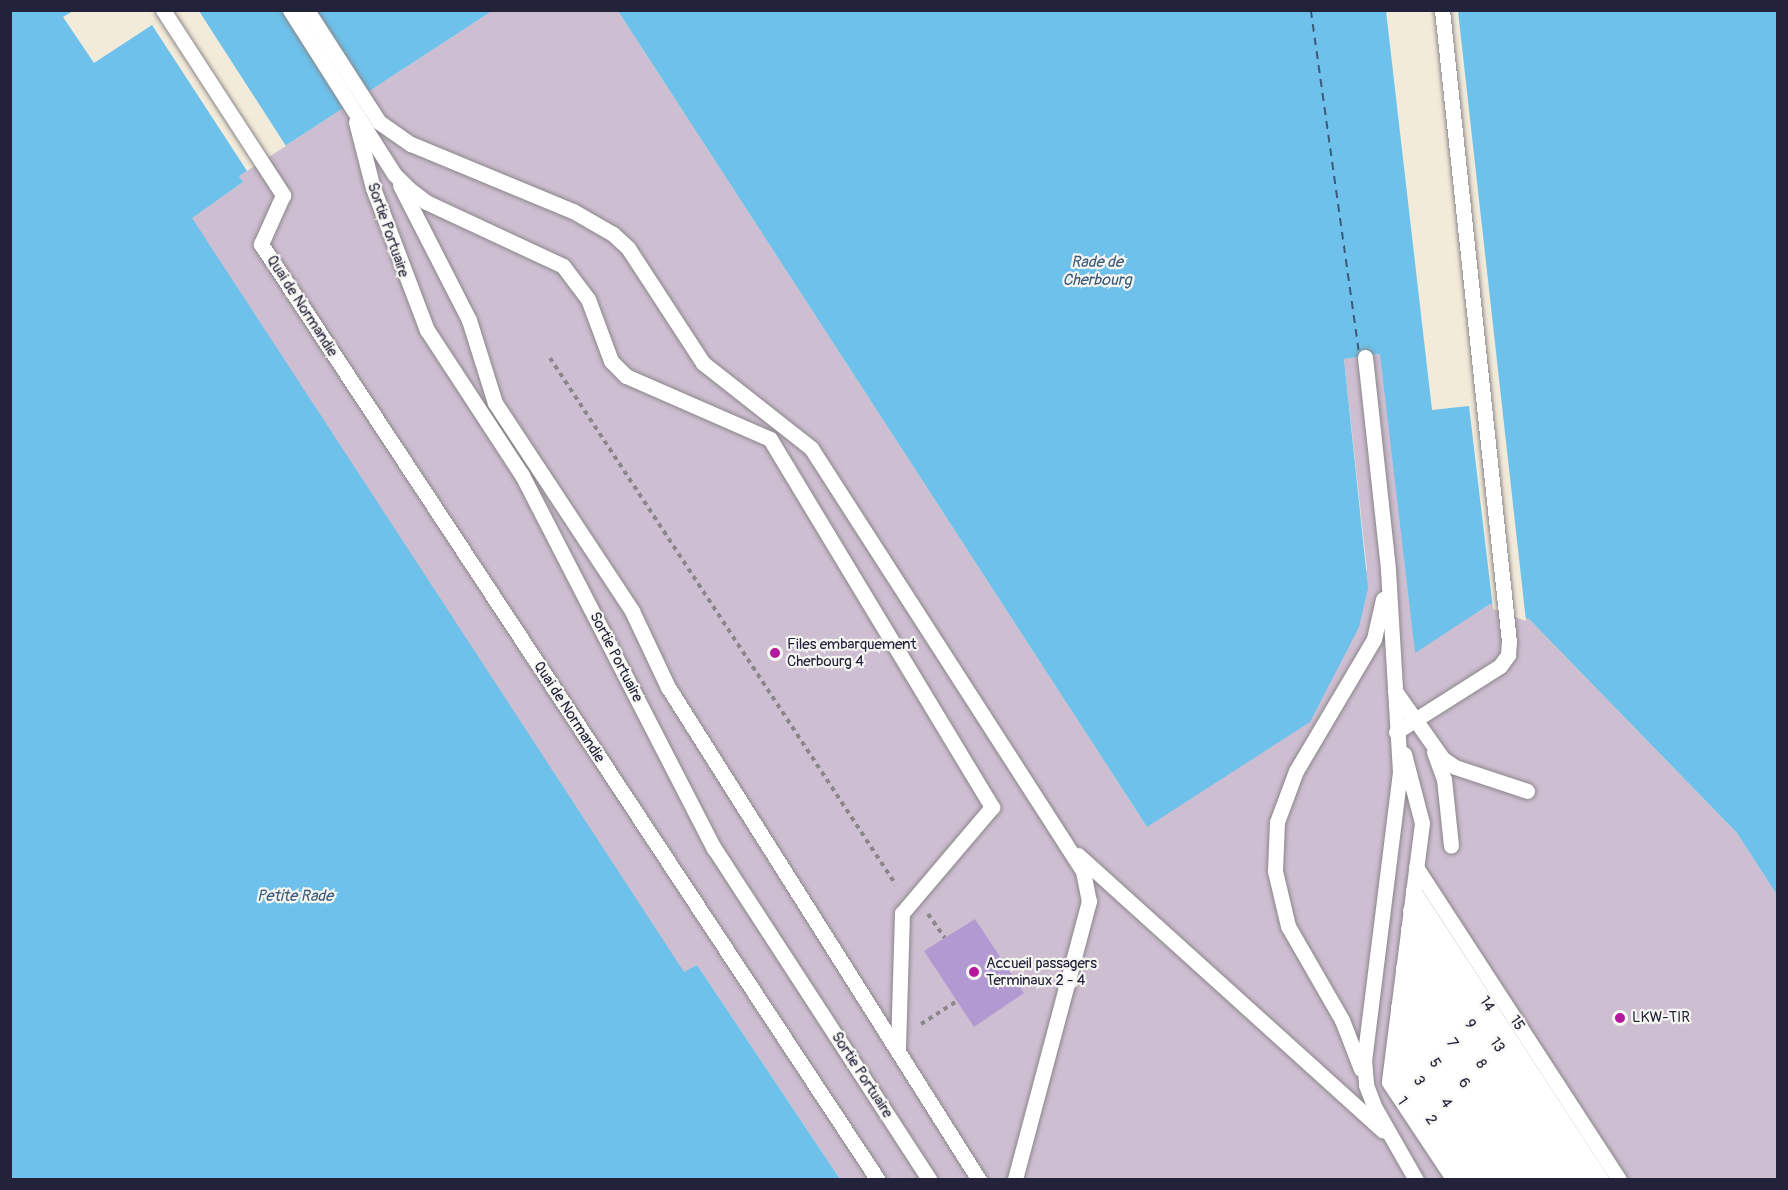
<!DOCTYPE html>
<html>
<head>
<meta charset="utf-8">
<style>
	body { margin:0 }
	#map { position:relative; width:1788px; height:1190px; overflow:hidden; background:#f2ebd9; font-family:Pangolin,sans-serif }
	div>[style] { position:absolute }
	.industrial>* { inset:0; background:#cebed1 }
	.water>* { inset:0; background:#6dc1ea }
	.pier>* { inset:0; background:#f2ebd9 }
	.ferry>* { height:1.5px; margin-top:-0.75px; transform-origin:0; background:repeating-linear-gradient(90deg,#3c5a78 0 8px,transparent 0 14px) }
	.building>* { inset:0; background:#b399d2 }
	.path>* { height:4px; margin-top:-2px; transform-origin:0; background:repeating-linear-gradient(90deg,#8a868a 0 4.5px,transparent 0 9px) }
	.roads { filter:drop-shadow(0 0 2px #8a868a) drop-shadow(0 0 2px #8a868a) }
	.service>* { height:15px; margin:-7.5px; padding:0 7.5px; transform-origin:7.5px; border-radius:7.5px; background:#fff }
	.dots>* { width:16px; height:16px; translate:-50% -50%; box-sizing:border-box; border:3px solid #f6f6f2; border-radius:50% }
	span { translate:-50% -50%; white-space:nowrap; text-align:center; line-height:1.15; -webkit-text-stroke:4.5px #f6f6f2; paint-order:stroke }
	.street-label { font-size:15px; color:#22223b }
	.poi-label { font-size:15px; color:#22223b }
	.left { translate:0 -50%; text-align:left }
	.water-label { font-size:16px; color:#3c5a78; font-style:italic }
	.frame { position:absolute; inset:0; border:12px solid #22223b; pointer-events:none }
</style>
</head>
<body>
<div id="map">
	<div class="industrial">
		<div style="clip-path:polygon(492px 11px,618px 11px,1147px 827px,1367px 570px,1344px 359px,1381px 354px,1415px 652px,1490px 604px,1529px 619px,1737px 833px,1777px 895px,1777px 1179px,840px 1179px,697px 965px,684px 973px,191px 218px,243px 182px,239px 176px)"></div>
	</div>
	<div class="water">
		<div style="clip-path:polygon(10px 11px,492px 11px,239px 176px,243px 182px,192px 218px,684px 972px,697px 965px,840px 1179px,11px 1179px)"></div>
		<div style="clip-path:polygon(618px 11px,1777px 11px,1777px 895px,1737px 833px,1529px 619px,1490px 604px,1415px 653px,1380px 354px,1344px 359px,1368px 588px,1359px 627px,1310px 722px,1147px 827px)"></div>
	</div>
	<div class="pier">
		<div style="clip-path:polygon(73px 11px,199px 11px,286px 146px,247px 171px,152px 25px,94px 63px,63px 17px)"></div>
		<div style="clip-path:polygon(1386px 11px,1458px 11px,1526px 621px,1493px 609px,1469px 406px,1432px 410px)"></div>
	</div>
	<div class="ferry">
		<div style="left:1311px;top:10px;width:346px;rotate:82deg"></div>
	</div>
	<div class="building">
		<div style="clip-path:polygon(975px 919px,1024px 993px,974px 1027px,924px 951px)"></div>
	</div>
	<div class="path">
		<div style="left:550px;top:358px;width:630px;rotate:56.71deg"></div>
		<div style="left:928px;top:914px;width:29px;rotate:55deg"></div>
		<div style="left:921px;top:1024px;width:43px;rotate:-32.6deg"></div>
	</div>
	<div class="roads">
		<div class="service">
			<div style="left:163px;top:10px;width:221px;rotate:57deg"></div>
			<div style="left:283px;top:195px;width:54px;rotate:114.2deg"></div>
			<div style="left:261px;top:244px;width:1121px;rotate:56.61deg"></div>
			<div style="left:290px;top:10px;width:194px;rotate:57.6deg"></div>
			<div style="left:394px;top:174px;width:21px;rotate:45deg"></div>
			<div style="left:409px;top:189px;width:21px;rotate:37deg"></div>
			<div style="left:426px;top:202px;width:151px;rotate:25deg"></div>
			<div style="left:563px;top:266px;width:41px;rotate:52.9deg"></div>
			<div style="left:588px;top:299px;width:66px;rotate:69.6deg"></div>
			<div style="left:611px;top:361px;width:21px;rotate:45deg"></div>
			<div style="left:626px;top:376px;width:157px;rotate:23.6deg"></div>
			<div style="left:770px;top:439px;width:430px;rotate:58.9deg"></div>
			<div style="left:992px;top:807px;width:139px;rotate:130.3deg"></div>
			<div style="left:902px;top:913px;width:138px;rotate:91.7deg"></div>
			<div style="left:307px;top:10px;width:133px;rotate:57.3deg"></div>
			<div style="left:379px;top:122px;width:39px;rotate:35deg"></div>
			<div style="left:411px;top:144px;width:175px;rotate:22.5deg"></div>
			<div style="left:573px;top:211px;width:46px;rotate:29.9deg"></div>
			<div style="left:613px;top:234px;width:21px;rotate:43deg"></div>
			<div style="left:628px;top:248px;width:137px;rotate:56.9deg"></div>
			<div style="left:703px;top:363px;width:137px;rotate:38.2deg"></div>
			<div style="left:811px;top:448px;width:503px;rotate:57.26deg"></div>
			<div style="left:1083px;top:871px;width:31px;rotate:79deg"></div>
			<div style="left:1089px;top:901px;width:289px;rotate:104.9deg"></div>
			<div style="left:356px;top:122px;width:68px;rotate:75.6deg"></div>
			<div style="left:373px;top:188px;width:152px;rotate:69.2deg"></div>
			<div style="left:427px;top:330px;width:173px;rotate:56.8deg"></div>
			<div style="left:522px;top:475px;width:420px;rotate:62.8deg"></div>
			<div style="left:714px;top:848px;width:396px;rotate:57deg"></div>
			<div style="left:400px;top:185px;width:152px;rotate:62.9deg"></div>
			<div style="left:469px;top:320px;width:87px;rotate:72.6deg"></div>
			<div style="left:495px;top:403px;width:249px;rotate:56.6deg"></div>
			<div style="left:632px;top:611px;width:84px;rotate:64.7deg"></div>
			<div style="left:668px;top:687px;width:583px;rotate:57.75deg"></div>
			<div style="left:1365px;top:357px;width:214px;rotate:83.8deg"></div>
			<div style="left:1388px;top:570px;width:202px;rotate:86.6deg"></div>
			<div style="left:1400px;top:772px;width:290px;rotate:97.1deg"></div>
			<div style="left:1364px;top:1060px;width:25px;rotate:85deg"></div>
			<div style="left:1366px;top:1085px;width:25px;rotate:69deg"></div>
			<div style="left:1375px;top:1108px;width:83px;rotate:60.3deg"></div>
			<div style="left:1395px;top:691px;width:83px;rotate:54.8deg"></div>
			<div style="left:1443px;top:759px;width:14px;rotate:34deg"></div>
			<div style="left:1455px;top:767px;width:76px;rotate:18.4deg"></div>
			<div style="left:1396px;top:732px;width:123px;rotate:-32.4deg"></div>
			<div style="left:1500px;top:666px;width:14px;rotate:-54deg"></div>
			<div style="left:1508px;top:655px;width:13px;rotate:-86deg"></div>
			<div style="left:1509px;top:642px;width:636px;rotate:-96.05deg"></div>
			<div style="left:1434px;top:752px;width:29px;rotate:70deg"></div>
			<div style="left:1444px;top:779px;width:67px;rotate:84deg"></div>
			<div style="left:1404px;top:754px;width:71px;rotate:75.4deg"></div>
			<div style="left:1422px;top:823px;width:261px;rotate:97.3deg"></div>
			<div style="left:1389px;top:1082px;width:118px;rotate:56.4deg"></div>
			<div style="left:1078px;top:855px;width:411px;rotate:42.1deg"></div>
			<div style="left:1416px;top:867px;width:373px;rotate:57deg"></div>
			<div style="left:1413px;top:890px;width:346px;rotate:57deg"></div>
			<div style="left:1410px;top:910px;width:322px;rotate:57.1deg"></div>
			<div style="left:1408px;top:929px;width:299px;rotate:57.2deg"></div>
			<div style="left:1406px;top:948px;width:276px;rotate:57.1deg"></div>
			<div style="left:1403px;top:967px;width:254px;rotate:57.1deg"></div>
			<div style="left:1401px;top:987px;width:230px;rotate:56.9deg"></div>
			<div style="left:1398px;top:1007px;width:207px;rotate:56.8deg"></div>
			<div style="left:1396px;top:1027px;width:183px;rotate:56.8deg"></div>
			<div style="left:1394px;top:1042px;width:164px;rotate:57.2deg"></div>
			<div style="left:1392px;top:1061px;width:142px;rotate:56.8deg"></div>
			<div style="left:1361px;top:1069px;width:53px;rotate:-111.2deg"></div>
			<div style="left:1342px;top:1020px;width:108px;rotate:-119.9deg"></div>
			<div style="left:1288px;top:926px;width:57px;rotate:-103.3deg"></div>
			<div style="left:1275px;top:871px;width:49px;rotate:-87.7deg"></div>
			<div style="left:1277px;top:822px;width:54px;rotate:-69.6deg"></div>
			<div style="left:1296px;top:771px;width:153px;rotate:-59.4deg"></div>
			<div style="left:1374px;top:639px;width:41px;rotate:-77.3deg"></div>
		</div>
	</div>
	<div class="dots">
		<div style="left:775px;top:653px;background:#b5179e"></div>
		<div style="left:974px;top:972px;background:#b5179e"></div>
		<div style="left:1620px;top:1018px;background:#b5179e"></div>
	</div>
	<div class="street-label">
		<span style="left:388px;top:230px;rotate:71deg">Sortie Portuaire</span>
		<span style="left:302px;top:306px;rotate:57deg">Quai de Normandie</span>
		<span style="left:616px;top:657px;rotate:63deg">Sortie Portuaire</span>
		<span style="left:569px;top:712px;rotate:57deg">Quai de Normandie</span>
		<span style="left:1487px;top:1004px;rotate:57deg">14</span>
		<span style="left:1517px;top:1023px;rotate:57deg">15</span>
		<span style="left:1470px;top:1024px;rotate:57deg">9</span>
		<span style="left:1452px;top:1043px;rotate:57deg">7</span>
		<span style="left:1497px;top:1045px;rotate:57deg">13</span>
		<span style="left:1435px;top:1063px;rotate:57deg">5</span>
		<span style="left:1481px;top:1064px;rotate:57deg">8</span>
		<span style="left:862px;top:1075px;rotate:57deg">Sortie Portuaire</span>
		<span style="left:1419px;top:1081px;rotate:57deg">3</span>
		<span style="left:1464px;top:1083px;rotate:57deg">6</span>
		<span style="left:1402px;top:1101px;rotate:56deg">1</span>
		<span style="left:1446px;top:1103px;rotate:57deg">4</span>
		<span style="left:1431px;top:1120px;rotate:57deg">2</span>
	</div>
	<div class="poi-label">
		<span class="left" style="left:787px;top:653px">Files embarquement<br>Cherbourg 4</span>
		<span class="left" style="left:986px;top:972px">Accueil passagers<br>Terminaux 2 - 4</span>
		<span class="left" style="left:1632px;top:1018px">LKW-TIR</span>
	</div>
	<div class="water-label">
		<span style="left:1097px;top:271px">Rade de<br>Cherbourg</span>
		<span style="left:295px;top:896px">Petite Rade</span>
	</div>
	<div class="frame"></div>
</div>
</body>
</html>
